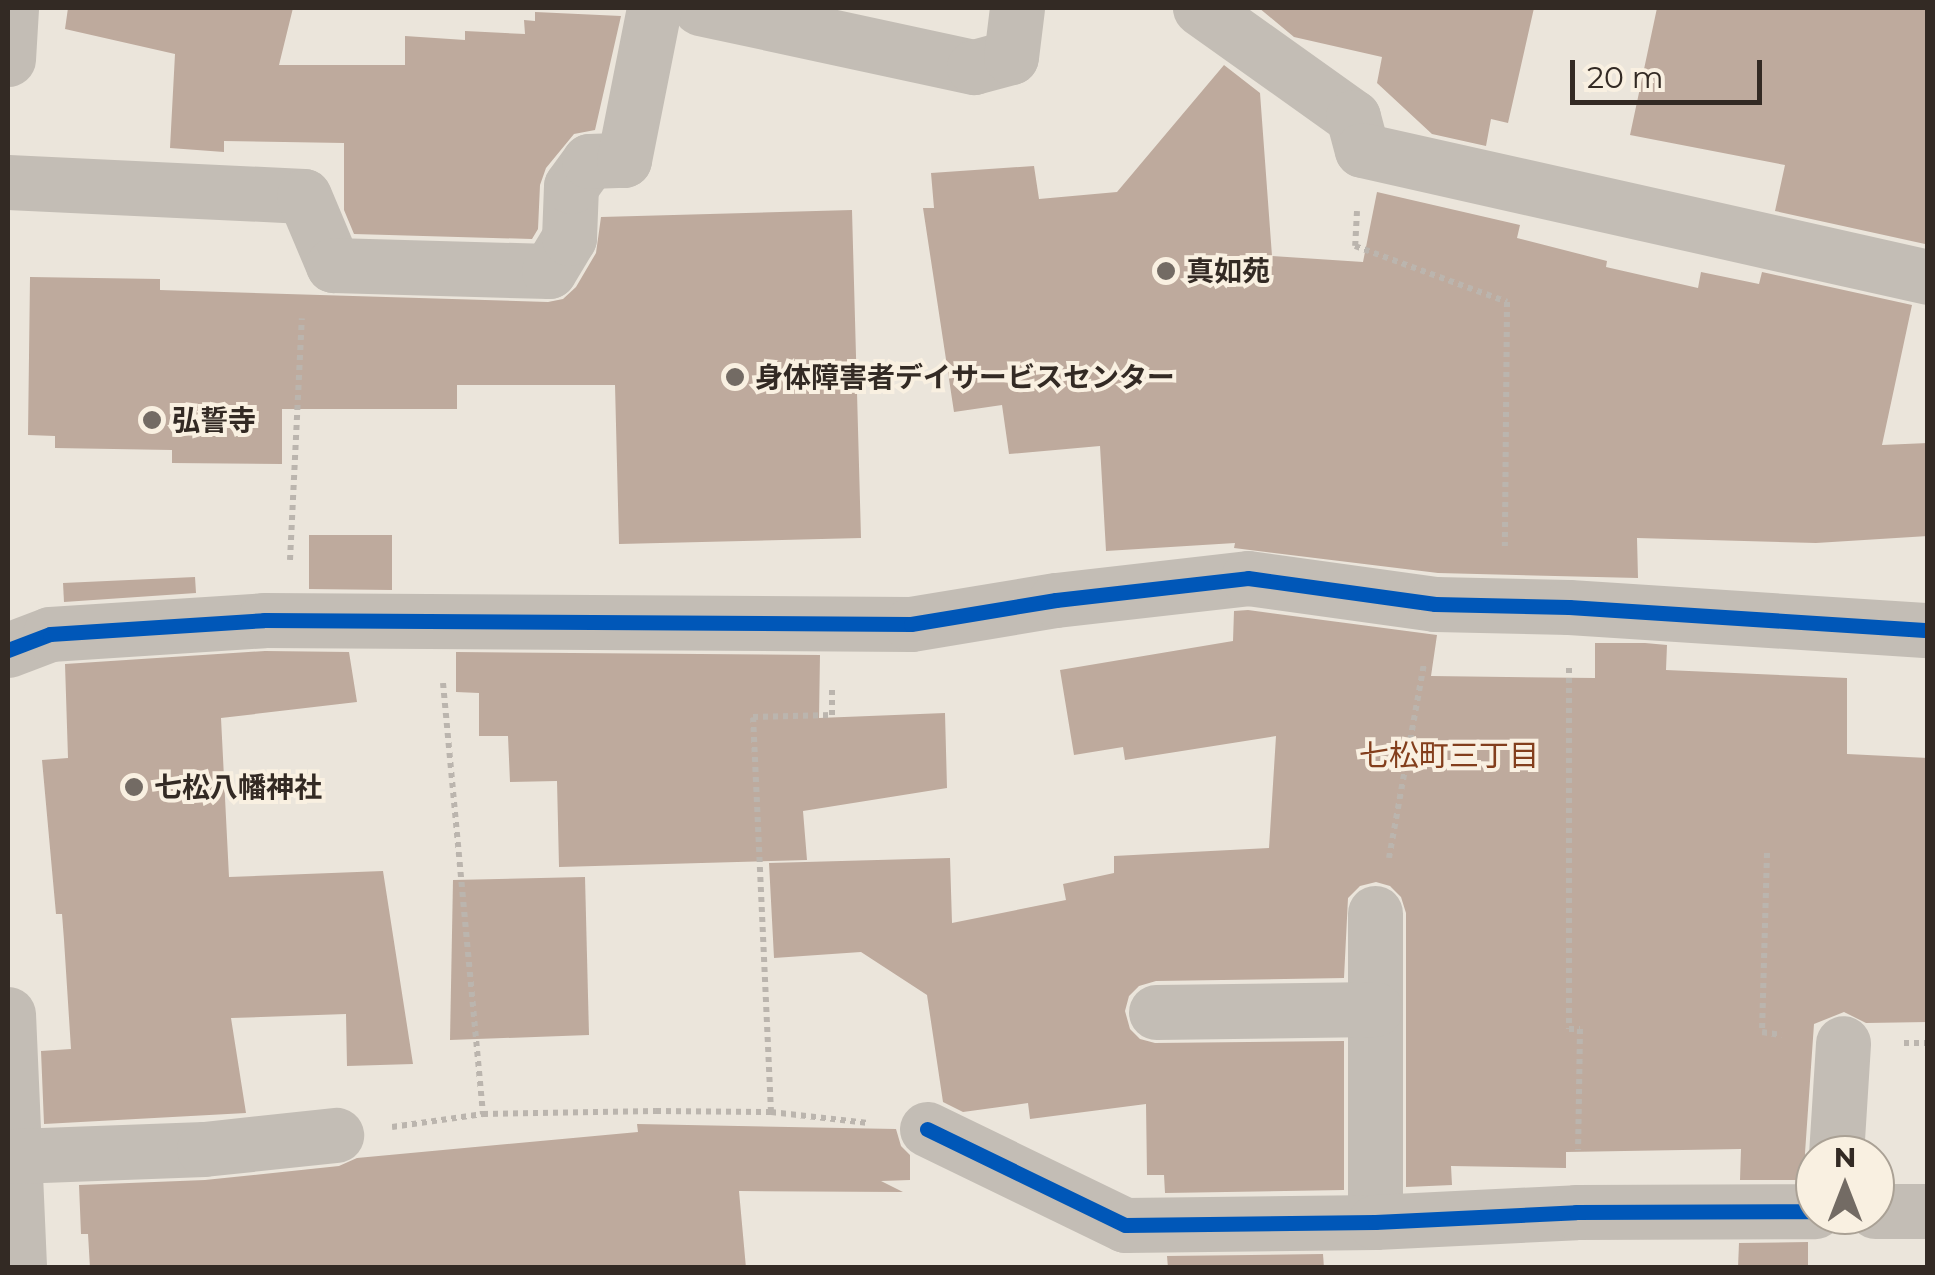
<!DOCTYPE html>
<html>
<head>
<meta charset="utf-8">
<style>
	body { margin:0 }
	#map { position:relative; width:1935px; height:1275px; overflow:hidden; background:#ebe5db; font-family:Montserrat,"Noto Sans JP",sans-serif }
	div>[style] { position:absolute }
	.building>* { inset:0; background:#beaa9d }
	.path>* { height:6px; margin-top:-3px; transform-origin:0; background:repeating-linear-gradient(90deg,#bbb5ae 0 5px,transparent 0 10px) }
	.minor>* { height:55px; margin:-27.5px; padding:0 27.5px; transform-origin:27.5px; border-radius:27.5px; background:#c3bdb5 }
	.cycleway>* { height:15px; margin:-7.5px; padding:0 7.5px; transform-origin:7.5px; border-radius:7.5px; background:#0057b8 }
	.dots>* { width:28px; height:28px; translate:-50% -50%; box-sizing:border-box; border:5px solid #f9f0e1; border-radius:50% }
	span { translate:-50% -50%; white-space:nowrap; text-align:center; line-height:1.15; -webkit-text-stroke:8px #f9f0e1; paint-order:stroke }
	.poi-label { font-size:28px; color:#332a24; font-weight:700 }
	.left { translate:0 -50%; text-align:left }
	.neighbourhood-label { font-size:30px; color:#833e1c }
	.frame { position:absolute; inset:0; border:10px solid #332a24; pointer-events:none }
	.north { position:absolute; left:1795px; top:1135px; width:100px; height:100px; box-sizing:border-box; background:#f9f0e1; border:2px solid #aaa195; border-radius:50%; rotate:0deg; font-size:28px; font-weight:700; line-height:40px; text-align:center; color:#332a24 }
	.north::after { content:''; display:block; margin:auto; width:35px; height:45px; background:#736b64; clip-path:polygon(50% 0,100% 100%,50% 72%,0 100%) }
	.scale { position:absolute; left:1570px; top:60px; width:192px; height:45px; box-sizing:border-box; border:5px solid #332a24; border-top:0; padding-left:12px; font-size:30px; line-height:35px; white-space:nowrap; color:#332a24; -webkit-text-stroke:8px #f9f0e1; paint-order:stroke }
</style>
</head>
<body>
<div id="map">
	<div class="building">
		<div style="clip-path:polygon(68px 8px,293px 8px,279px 65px,405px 65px,405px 36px,465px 40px,465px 31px,525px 34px,524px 20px,535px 21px,535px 12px,621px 16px,595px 130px,574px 134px,546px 168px,540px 185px,538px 229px,532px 239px,354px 234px,344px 210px,344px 143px,224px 141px,224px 152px,170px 148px,175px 54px,65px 29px)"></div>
		<div style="clip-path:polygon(1259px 8px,1534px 8px,1508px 123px,1491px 119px,1486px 146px,1432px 134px,1377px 83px,1382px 57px,1294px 37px)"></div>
		<div style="clip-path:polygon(1657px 8px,1928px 8px,1925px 244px,1775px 211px,1785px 165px,1630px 135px)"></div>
		<div style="clip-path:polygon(1224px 65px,1260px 93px,1272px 256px,1363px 262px,1377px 192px,1520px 225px,1517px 238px,1607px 261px,1606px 267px,1698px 288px,1701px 272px,1759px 284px,1762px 272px,1912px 305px,1882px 445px,1928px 443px,1928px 536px,1816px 543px,1637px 538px,1638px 578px,1438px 573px,1234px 548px,1235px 543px,1106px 551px,1100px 446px,1009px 454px,1002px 405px,954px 412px,923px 208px,934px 208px,931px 173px,1034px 166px,1039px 199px,1117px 192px)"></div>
		<div style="clip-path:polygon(852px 210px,861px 538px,619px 544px,615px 385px,457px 385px,457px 409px,282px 409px,282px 464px,172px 463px,172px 450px,55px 448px,55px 436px,28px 435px,30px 277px,160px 279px,160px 290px,548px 302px,563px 299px,576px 287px,596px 253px,601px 217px)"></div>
		<div style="clip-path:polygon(309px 535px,392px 535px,392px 590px,309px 589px)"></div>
		<div style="clip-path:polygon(195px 577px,196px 593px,64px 602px,63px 583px)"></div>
		<div style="clip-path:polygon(1248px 610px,1437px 635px,1431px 676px,1595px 678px,1595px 643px,1645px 643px,1667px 645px,1666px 670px,1847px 678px,1847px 754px,1928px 758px,1928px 1022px,1866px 1023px,1844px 1012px,1814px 1024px,1805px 1153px,1810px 1180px,1740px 1180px,1741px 1149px,1566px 1152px,1566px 1168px,1451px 1166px,1452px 1185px,1406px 1187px,1406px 913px,1401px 897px,1390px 886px,1376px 882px,1360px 886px,1348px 898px,1344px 978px,1156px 981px,1139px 986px,1129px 996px,1125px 1011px,1130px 1029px,1140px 1039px,1155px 1043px,1344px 1041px,1344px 1190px,1165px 1193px,1164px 1175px,1147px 1175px,1146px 1104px,1030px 1119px,1028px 1103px,963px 1112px,943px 1102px,927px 995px,861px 952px,774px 958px,769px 863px,950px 858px,952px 923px,1066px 900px,1063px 884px,1114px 873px,1114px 856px,1269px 848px,1276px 736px,1125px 760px,1123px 747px,1074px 755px,1060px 670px,1233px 641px,1234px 611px)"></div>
		<div style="clip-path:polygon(265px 651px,349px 652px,357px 702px,221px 718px,229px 877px,383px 871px,413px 1064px,347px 1066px,346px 1014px,231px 1018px,246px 1113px,44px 1124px,41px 1051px,71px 1049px,64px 940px,62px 914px,56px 914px,42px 760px,68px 758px,65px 664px)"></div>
		<div style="clip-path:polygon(456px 652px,820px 655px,819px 718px,945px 713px,947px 788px,803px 811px,807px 860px,559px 867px,557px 781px,510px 782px,508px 736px,479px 736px,479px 693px,456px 692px)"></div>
		<div style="clip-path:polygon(585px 877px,589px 1035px,450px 1040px,453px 880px)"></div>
		<div style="clip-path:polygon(637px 1124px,896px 1129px,901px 1146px,910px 1155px,910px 1180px,881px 1181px,903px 1192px,739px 1191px,746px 1268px,90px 1268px,88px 1234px,81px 1234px,79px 1185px,205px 1180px,339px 1166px,357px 1158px,638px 1132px)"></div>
		<div style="clip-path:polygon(1808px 1242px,1808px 1268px,1738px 1268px,1739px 1243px)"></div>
		<div style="clip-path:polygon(1323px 1254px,1324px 1268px,1168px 1268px,1167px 1256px)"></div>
	</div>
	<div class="path">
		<div style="left:1357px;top:211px;width:35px;rotate:93deg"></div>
		<div style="left:1355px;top:246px;width:162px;rotate:20.2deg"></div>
		<div style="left:1507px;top:302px;width:244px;rotate:90.5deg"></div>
		<div style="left:290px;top:560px;width:242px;rotate:-87.2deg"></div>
		<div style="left:1569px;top:668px;width:361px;rotate:90deg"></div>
		<div style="left:1569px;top:1029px;width:11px"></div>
		<div style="left:1580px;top:1029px;width:121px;rotate:90.9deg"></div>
		<div style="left:443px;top:683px;width:433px;rotate:84.7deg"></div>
		<div style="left:1767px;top:853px;width:179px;rotate:91.6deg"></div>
		<div style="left:1762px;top:1032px;width:20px;rotate:9deg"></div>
		<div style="left:1389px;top:858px;width:197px;rotate:-79.8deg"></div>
		<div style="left:1904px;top:1043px;width:24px"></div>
		<div style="left:771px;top:1112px;width:395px;rotate:-92.6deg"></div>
		<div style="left:753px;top:717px;width:79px;rotate:-1.5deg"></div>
		<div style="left:832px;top:715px;width:30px;rotate:-90deg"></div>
		<div style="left:392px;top:1127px;width:92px;rotate:-8.1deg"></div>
		<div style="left:483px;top:1114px;width:173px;rotate:-1deg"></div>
		<div style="left:656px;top:1111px;width:115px;rotate:0.5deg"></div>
		<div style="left:771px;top:1112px;width:98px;rotate:6.5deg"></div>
	</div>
	<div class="minor">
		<div style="left:700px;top:8px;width:280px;rotate:12.2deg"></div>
		<div style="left:974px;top:67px;width:38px;rotate:-15deg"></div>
		<div style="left:1011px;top:57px;width:49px;rotate:-83deg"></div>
		<div style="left:1200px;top:8px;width:188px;rotate:35.5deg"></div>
		<div style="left:1353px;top:117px;width:34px;rotate:75deg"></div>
		<div style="left:1362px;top:150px;width:580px;rotate:12.65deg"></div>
		<div style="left:8px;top:59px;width:51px;rotate:-86.6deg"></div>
		<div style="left:8px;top:182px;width:296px;rotate:2.7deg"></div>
		<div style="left:304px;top:196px;width:75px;rotate:67.2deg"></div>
		<div style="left:333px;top:265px;width:216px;rotate:1.6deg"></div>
		<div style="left:549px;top:271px;width:39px;rotate:-59deg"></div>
		<div style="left:569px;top:238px;width:52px;rotate:-87.8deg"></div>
		<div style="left:571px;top:186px;width:31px;rotate:-54deg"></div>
		<div style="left:589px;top:161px;width:35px;rotate:-2deg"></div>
		<div style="left:624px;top:160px;width:155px;rotate:-78.8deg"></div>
		<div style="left:8px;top:650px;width:45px;rotate:-20.9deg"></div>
		<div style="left:50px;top:634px;width:214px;rotate:-3.7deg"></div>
		<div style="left:264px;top:620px;width:647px;rotate:0.35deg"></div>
		<div style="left:911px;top:624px;width:147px;rotate:-9.4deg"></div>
		<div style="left:1056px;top:600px;width:193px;rotate:-6.5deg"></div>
		<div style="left:1248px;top:578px;width:189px;rotate:7.9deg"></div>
		<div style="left:1435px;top:604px;width:134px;rotate:1.3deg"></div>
		<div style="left:1569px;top:607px;width:360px;rotate:3.7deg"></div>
		<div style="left:1375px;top:913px;width:309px;rotate:90deg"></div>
		<div style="left:1156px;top:1012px;width:219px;rotate:-0.8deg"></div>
		<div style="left:8px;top:1014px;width:254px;rotate:87.5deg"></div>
		<div style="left:927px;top:1129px;width:220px;rotate:25.9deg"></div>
		<div style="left:1125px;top:1225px;width:250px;rotate:-0.7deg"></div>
		<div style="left:1375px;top:1222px;width:201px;rotate:-2.8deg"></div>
		<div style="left:1576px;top:1212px;width:239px;rotate:-0.2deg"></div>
		<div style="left:1836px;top:1155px;width:112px;rotate:-86.4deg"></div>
		<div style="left:15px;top:1156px;width:189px;rotate:-2.1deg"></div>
		<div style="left:204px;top:1149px;width:133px;rotate:-6.1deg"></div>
		<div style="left:1875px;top:1211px;width:53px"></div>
	</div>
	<div class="cycleway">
		<div style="left:8px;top:650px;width:45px;rotate:-20.9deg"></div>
		<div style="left:50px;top:634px;width:214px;rotate:-3.7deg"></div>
		<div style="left:264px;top:620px;width:647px;rotate:0.35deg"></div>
		<div style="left:911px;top:624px;width:147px;rotate:-9.4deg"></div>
		<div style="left:1056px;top:600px;width:193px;rotate:-6.5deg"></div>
		<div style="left:1248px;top:578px;width:189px;rotate:7.9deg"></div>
		<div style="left:1435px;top:604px;width:134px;rotate:1.3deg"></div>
		<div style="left:1569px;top:607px;width:360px;rotate:3.7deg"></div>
		<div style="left:927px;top:1129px;width:220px;rotate:25.9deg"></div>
		<div style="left:1125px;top:1225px;width:250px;rotate:-0.7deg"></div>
		<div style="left:1375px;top:1222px;width:201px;rotate:-2.8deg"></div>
		<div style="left:1576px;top:1212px;width:239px;rotate:-0.2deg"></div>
	</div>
	<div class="dots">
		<div style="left:1166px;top:271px;background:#736b64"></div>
		<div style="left:735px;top:377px;background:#736b64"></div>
		<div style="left:152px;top:420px;background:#736b64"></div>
		<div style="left:134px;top:787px;background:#736b64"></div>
	</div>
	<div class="poi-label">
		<span class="left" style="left:1186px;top:271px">真如苑</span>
		<span class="left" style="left:755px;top:377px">身体障害者デイサービスセンター</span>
		<span class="left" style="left:172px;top:420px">弘誓寺</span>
		<span class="left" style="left:154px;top:787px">七松八幡神社</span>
	</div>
	<div class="neighbourhood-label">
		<span style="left:1449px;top:756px">七松町三丁目</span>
	</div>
	<div class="frame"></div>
	<div class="north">N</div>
	<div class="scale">20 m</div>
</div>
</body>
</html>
